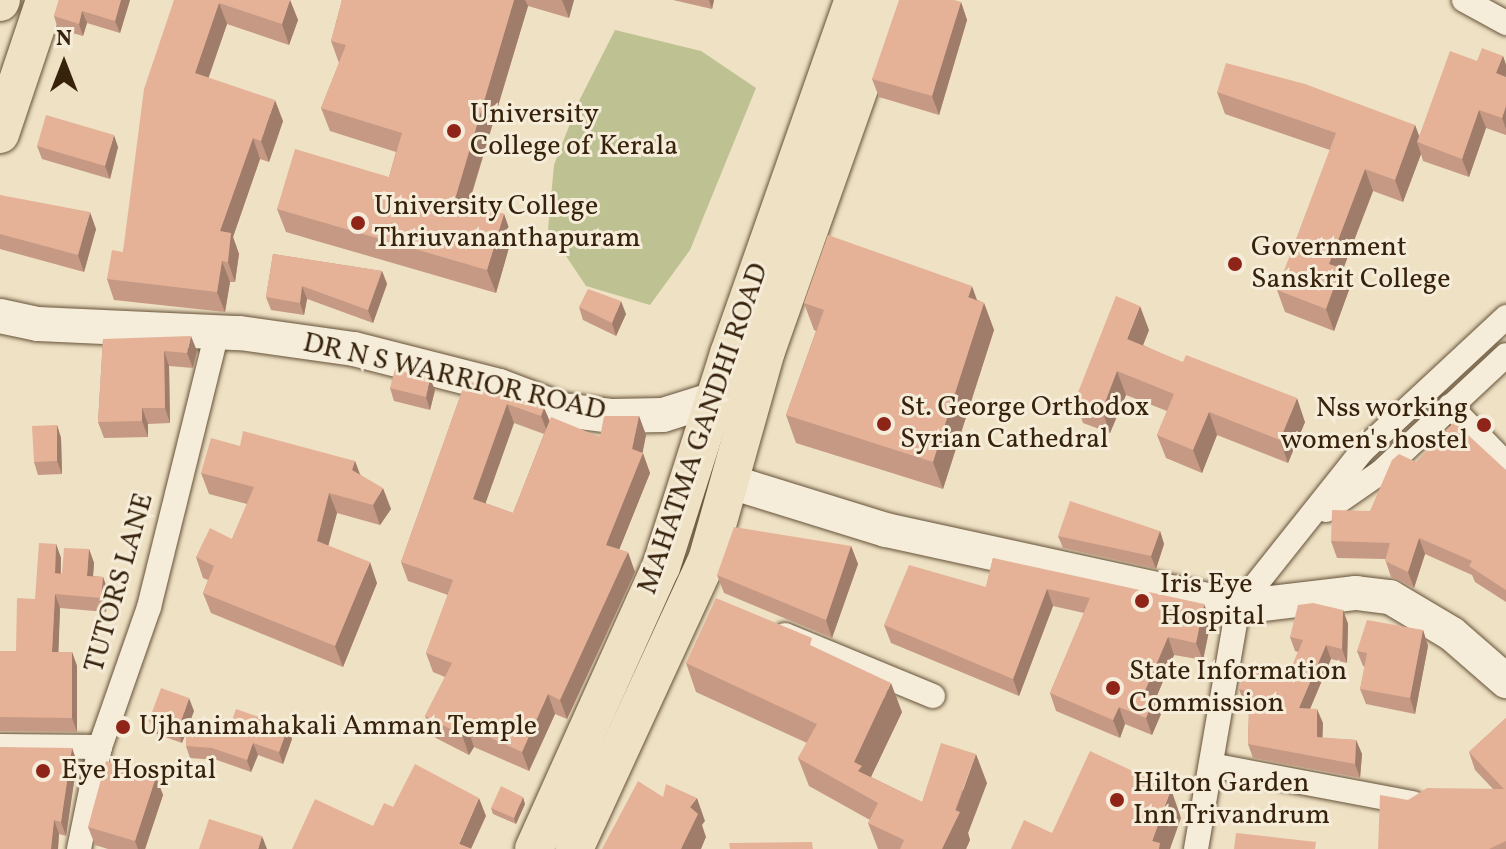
<!DOCTYPE html>
<html>
<head>
<meta charset="utf-8">
<style>
	body { margin:0 }
	#map { position:relative; width:1506px; height:849px; overflow:hidden; background:#efe1c4; font-family:Vollkorn,serif }
	div>[style] { position:absolute }
	.green>* { inset:0; background:#bec191 }
	.roads { filter:drop-shadow(0 0 2px #655239) drop-shadow(0 0 2px #655239) }
	.street>* { height:24px; margin:-12px; padding:0 12px; transform-origin:12px; border-radius:12px; background:#f5ecd9 }
	.secondary>* { height:34px; margin:-17px; padding:0 17px; transform-origin:17px; border-radius:17px; background:#f5ecd9 }
	.primary>* { height:38px; margin:-19px; padding:0 19px; transform-origin:19px; border-radius:19px; background:#efe1c4 }
	.wall>* { inset:0; background:#c59983 }
	.shaded-wall>* { inset:0; background:#a07d6a }
	.building>* { inset:0; background:#e5b298 }
	.dots>* { width:22px; height:22px; translate:-50% -50%; box-sizing:border-box; border:4px solid #f5ecd9; border-radius:50% }
	span { translate:-50% -50%; white-space:nowrap; text-align:center; line-height:1.15; -webkit-text-stroke:6px #f5ecd9; paint-order:stroke }
	.poi-label { font-size:28px; color:#37220b }
	.left { translate:0 -50%; text-align:left }
	.right { translate:-100% -50%; text-align:right }
	.street-label { font-size:28px; color:#37220b }
	.north { position:absolute; left:24px; top:24px; width:80px; height:80px; -webkit-text-stroke:6px #f5ecd9; paint-order:stroke; rotate:0deg; font-size:22px; font-weight:700; line-height:32px; text-align:center; color:#37220b }
	.north::after { content:''; display:block; margin:auto; width:28px; height:36px; background:#37220b; clip-path:polygon(50% 0,100% 100%,50% 72%,0 100%) }
</style>
</head>
<body>
<div id="map">
	<div class="green">
		<div style="clip-path:polygon(615px 30px,701px 51px,756px 88px,690px 250px,650px 305px,586px 286px,548px 229px,554px 165px,578px 103px)"></div>
	</div>
	<div class="roads">
		<div class="street">
			<div style="left:1464px;top:0;width:48px;rotate:28.7deg"></div>
			<div style="left:1450px;top:406px;width:81px;rotate:46deg"></div>
			<div style="left:1326px;top:510px;width:67px;rotate:-34.6deg"></div>
			<div style="left:1381px;top:472px;width:171px;rotate:-43.1deg"></div>
			<div style="left:785px;top:635px;width:160px;rotate:22.4deg"></div>
			<div style="left:0;top:746px;width:100px;rotate:0.6deg"></div>
			<div style="left:1211px;top:765px;width:206px;rotate:10.7deg"></div>
			<div style="left:79px;top:849px;width:104px;rotate:-78.4deg"></div>
			<div style="left:100px;top:747px;width:148px;rotate:-70.7deg"></div>
			<div style="left:149px;top:607px;width:283px;rotate:-76.1deg"></div>
			<div style="left:1196px;top:849px;width:246px;rotate:-80.2deg"></div>
			<div style="left:1238px;top:607px;width:199px;rotate:-51.5deg"></div>
			<div style="left:1362px;top:451px;width:197px;rotate:-42.9deg"></div>
		</div>
		<div class="secondary">
			<div style="left:0;top:316px;width:39px;rotate:12deg"></div>
			<div style="left:38px;top:324px;width:202px;rotate:2.6deg"></div>
			<div style="left:240px;top:333px;width:115px;rotate:8deg"></div>
			<div style="left:354px;top:349px;width:150px;rotate:14.3deg"></div>
			<div style="left:499px;top:386px;width:68px;rotate:20.6deg"></div>
			<div style="left:563px;top:410px;width:48px;rotate:7.1deg"></div>
			<div style="left:611px;top:416px;width:52px;rotate:-1.1deg"></div>
			<div style="left:663px;top:415px;width:53px;rotate:-17.4deg"></div>
			<div style="left:731px;top:482px;width:162px;rotate:17.2deg"></div>
			<div style="left:886px;top:530px;width:360px;rotate:12.3deg"></div>
			<div style="left:1238px;top:607px;width:119px;rotate:-6.8deg"></div>
			<div style="left:1356px;top:593px;width:34px;rotate:7deg"></div>
			<div style="left:1390px;top:597px;width:72px;rotate:30.8deg"></div>
			<div style="left:1452px;top:634px;width:72px;rotate:41deg"></div>
		</div>
		<div class="primary">
			<div style="left:0;top:2px;width:2px;rotate:-63deg"></div>
			<div style="left:0;top:134px;width:141px;rotate:-71.4deg"></div>
			<div style="left:534px;top:849px;width:309px;rotate:-65.8deg"></div>
			<div style="left:661px;top:567px;width:224px;rotate:-72.3deg"></div>
			<div style="left:729px;top:354px;width:375px;rotate:-70.6deg"></div>
			<div style="left:574px;top:849px;width:321px;rotate:-65.3deg"></div>
			<div style="left:708px;top:557px;width:214px;rotate:-74.3deg"></div>
			<div style="left:766px;top:351px;width:372px;rotate:-70.5deg"></div>
		</div>
	</div>
	<div class="wall">
		<div style="clip-path:polygon(59px 0,130px 0,120px 33px,87px 23px,83px 36px,58px 29px,54px 16px)"></div>
		<div style="clip-path:polygon(174px 0,290px 0,298px 20px,289px 45px,227px 24px,208px 78px,283px 121px,269px 162px,260px 159px,233px 237px,239px 254px,235px 282px,230px 282px,225px 312px,114px 300px,107px 279px,123px 252px)"></div>
		<div style="clip-path:polygon(342px 0,574px 0,569px 18px,528px 6px,469px 204px,504px 214px,512px 237px,496px 293px,286px 232px,277px 209px,389px 177px,396px 152px,330px 131px,321px 108px,339px 63px,331px 41px)"></div>
		<div style="clip-path:polygon(673px 0,714px 0,712px 9px)"></div>
		<div style="clip-path:polygon(961px 2px,967px 20px,939px 115px,879px 97px,872px 79px)"></div>
		<div style="clip-path:polygon(1503px 56px,1506px 65px,1506px 135px,1486px 128px,1469px 177px,1423px 161px,1421px 154px,1403px 202px,1373px 191px,1342px 272px,1349px 290px,1334px 331px,1285px 312px,1277px 290px,1330px 150px,1225px 114px,1217px 92px,1415px 125px,1419px 136px,1477px 61px)"></div>
		<div style="clip-path:polygon(37px 146px,118px 147px,110px 179px,42px 159px)"></div>
		<div style="clip-path:polygon(0 195px,96px 229px,84px 272px,0 249px)"></div>
		<div style="clip-path:polygon(273px 254px,382px 271px,387px 284px,373px 323px,307px 299px,304px 315px,271px 310px,266px 297px)"></div>
		<div style="clip-path:polygon(978px 300px,984px 303px,994px 330px,943px 489px,796px 443px,786px 415px,816px 331px,814px 330px,804px 303px)"></div>
		<div style="clip-path:polygon(579px 307px,626px 314px,616px 336px,583px 320px)"></div>
		<div style="clip-path:polygon(1149px 330px,1143px 345px,1305px 422px,1288px 463px,1217px 435px,1202px 473px,1166px 458px,1157px 435px,1167px 411px,1126px 395px,1110px 433px,1083px 423px,1075px 400px)"></div>
		<div style="clip-path:polygon(103px 339px,197px 351px,193px 368px,169px 366px,170px 423px,148px 424px,148px 437px,104px 438px,98px 422px)"></div>
		<div style="clip-path:polygon(evenodd,466px 380px,544px 408px,550px 421px,600px 437px,639px 416px,646px 435px,642px 453px,650px 473px,619px 550px,635px 572px,567px 719px,555px 714px,529px 771px,474px 747px,469px 755px,432px 736px,425px 716px,445px 677px,433px 672px,426px 653px,448px 595px,408px 581px,401px 562px,466px 380px,514px 423px,544px 434px,513px 513px,485px 503px,514px 423px)"></div>
		<div style="clip-path:polygon(390px 388px,435px 390px,430px 410px,394px 401px)"></div>
		<div style="clip-path:polygon(57px 425px,61px 438px,62px 474px,38px 475px,34px 462px)"></div>
		<div style="clip-path:polygon(240px 446px,355px 461px,360px 474px,391px 509px,380px 525px,337px 513px,328px 546px,377px 583px,343px 667px,211px 613px,203px 593px,208px 580px,203px 578px,196px 557px,232px 539px,247px 504px,209px 494px,201px 473px)"></div>
		<div style="clip-path:polygon(1416px 462px,1506px 470px,1506px 602px,1475px 582px,1472px 575px,1425px 554px,1414px 588px,1391px 577px,1385px 559px,1337px 558px,1331px 541px,1370px 511px)"></div>
		<div style="clip-path:polygon(1160px 531px,1164px 544px,1156px 569px,1063px 548px,1058px 536px)"></div>
		<div style="clip-path:polygon(56px 544px,61px 558px,61px 574px,89px 549px,94px 563px,93px 576px,103px 577px,108px 591px,106px 612px,60px 608px,58px 652px,72px 652px,77px 666px,77px 732px,0 731px,0 651px,16px 651px)"></div>
		<div style="clip-path:polygon(851px 546px,858px 564px,832px 638px,724px 593px,717px 575px)"></div>
		<div style="clip-path:polygon(993px 558px,1211px 621px,1203px 660px,1174px 655px,1156px 698px,1161px 714px,1152px 735px,1125px 724px,1120px 738px,1056px 711px,1050px 693px,1084px 613px,1053px 606px,1019px 696px,891px 643px,884px 625px,986px 587px)"></div>
		<div style="clip-path:polygon(1343px 610px,1348px 624px,1347px 663px,1331px 659px,1310px 709px,1323px 723px,1322px 738px,1356px 740px,1362px 754px,1360px 778px,1253px 758px,1248px 744px,1249px 705px,1244px 704px,1239px 689px,1286px 681px,1298px 652px,1295px 651px,1290px 637px)"></div>
		<div style="clip-path:polygon(1423px 630px,1428px 646px,1415px 714px,1366px 704px,1360px 689px,1365px 667px,1363px 666px,1357px 651px)"></div>
		<div style="clip-path:polygon(816px 648px,902px 712px,871px 777px,922px 802px,987px 783px,968px 833px,970px 840px,966px 849px,878px 849px,868px 823px,870px 820px,809px 786px,798px 758px,807px 743px,696px 692px,686px 663px)"></div>
		<div style="clip-path:polygon(194px 711px,189px 723px,292px 739px,283px 764px,258px 755px,251px 772px,217px 760px,190px 758px,186px 746px,187px 729px,182px 743px,154px 733px,149px 720px)"></div>
		<div style="clip-path:polygon(1506px 718px,1506px 849px,1378px 849px,1408px 800px,1493px 789px,1475px 770px,1469px 752px)"></div>
		<div style="clip-path:polygon(72px 748px,77px 762px,66px 836px,59px 834px,58px 849px,0 849px)"></div>
		<div style="clip-path:polygon(156px 777px,163px 795px,145px 849px,108px 849px,95px 845px,88px 827px)"></div>
		<div style="clip-path:polygon(525px 804px,516px 824px,493px 814px,491px 808px)"></div>
	</div>
	<div class="shaded-wall">
		<div style="clip-path:polygon(121px 0,130px 0,120px 33px,115px 21px)"></div>
		<div style="clip-path:polygon(290px 0,298px 20px,289px 45px,282px 24px)"></div>
		<div style="clip-path:polygon(514px 0,525px 0,528px 6px,463px 222px,455px 199px)"></div>
		<div style="clip-path:polygon(562px 0,574px 0,569px 18px)"></div>
		<div style="clip-path:polygon(709px 0,714px 0,712px 9px)"></div>
		<div style="clip-path:polygon(961px 2px,967px 20px,939px 115px,932px 96px)"></div>
		<div style="clip-path:polygon(219px 3px,227px 24px,203px 94px,195px 73px)"></div>
		<div style="clip-path:polygon(82px 11px,87px 23px,83px 36px,79px 24px)"></div>
		<div style="clip-path:polygon(1503px 56px,1506px 65px,1506px 83px,1496px 73px)"></div>
		<div style="clip-path:polygon(275px 100px,283px 121px,269px 162px,261px 141px)"></div>
		<div style="clip-path:polygon(1506px 106px,1506px 129px,1502px 118px)"></div>
		<div style="clip-path:polygon(1479px 110px,1486px 128px,1469px 177px,1462px 159px)"></div>
		<div style="clip-path:polygon(1415px 125px,1422px 144px,1417px 142px,1421px 154px,1403px 202px,1395px 180px)"></div>
		<div style="clip-path:polygon(114px 135px,118px 147px,110px 179px,105px 166px)"></div>
		<div style="clip-path:polygon(253px 138px,260px 159px,233px 237px,239px 254px,235px 282px,228px 262px,220px 231px)"></div>
		<div style="clip-path:polygon(1365px 169px,1373px 191px,1342px 272px,1349px 290px,1334px 331px,1326px 309px,1329px 264px)"></div>
		<div style="clip-path:polygon(90px 212px,96px 229px,84px 272px,78px 255px)"></div>
		<div style="clip-path:polygon(504px 214px,512px 237px,496px 293px,487px 270px)"></div>
		<div style="clip-path:polygon(222px 261px,230px 282px,225px 312px,217px 292px)"></div>
		<div style="clip-path:polygon(382px 271px,387px 284px,373px 323px,368px 310px)"></div>
		<div style="clip-path:polygon(302px 286px,307px 299px,304px 315px,300px 303px)"></div>
		<div style="clip-path:polygon(972px 286px,981px 311px,984px 303px,994px 330px,943px 489px,933px 462px,968px 297px)"></div>
		<div style="clip-path:polygon(621px 301px,626px 314px,616px 336px,612px 323px)"></div>
		<div style="clip-path:polygon(1140px 306px,1149px 330px,1136px 363px,1127px 339px)"></div>
		<div style="clip-path:polygon(191px 336px,197px 351px,193px 368px,187px 353px)"></div>
		<div style="clip-path:polygon(164px 351px,169px 366px,170px 423px,165px 408px)"></div>
		<div style="clip-path:polygon(1117px 371px,1126px 395px,1110px 433px,1102px 410px)"></div>
		<div style="clip-path:polygon(430px 378px,435px 390px,430px 410px,426px 397px)"></div>
		<div style="clip-path:polygon(1297px 398px,1305px 422px,1288px 463px,1280px 440px)"></div>
		<div style="clip-path:polygon(507px 404px,514px 423px,480px 519px,473px 499px)"></div>
		<div style="clip-path:polygon(142px 408px,148px 424px,148px 437px,142px 421px)"></div>
		<div style="clip-path:polygon(544px 408px,552px 427px,549px 436px,541px 416px)"></div>
		<div style="clip-path:polygon(1209px 412px,1217px 435px,1202px 473px,1193px 450px)"></div>
		<div style="clip-path:polygon(639px 416px,646px 435px,642px 456px,643px 453px,650px 473px,613px 565px,606px 545px,632px 449px)"></div>
		<div style="clip-path:polygon(57px 425px,61px 438px,62px 474px,57px 461px)"></div>
		<div style="clip-path:polygon(355px 461px,362px 481px,352px 470px)"></div>
		<div style="clip-path:polygon(383px 488px,391px 509px,380px 525px,373px 505px)"></div>
		<div style="clip-path:polygon(329px 493px,337px 513px,324px 562px,317px 541px)"></div>
		<div style="clip-path:polygon(1160px 531px,1164px 544px,1156px 569px,1151px 556px)"></div>
		<div style="clip-path:polygon(1419px 538px,1425px 554px,1414px 588px,1408px 572px)"></div>
		<div style="clip-path:polygon(56px 544px,61px 558px,60px 587px,55px 573px)"></div>
		<div style="clip-path:polygon(851px 546px,858px 564px,832px 638px,826px 620px)"></div>
		<div style="clip-path:polygon(89px 549px,94px 563px,92px 590px,87px 576px)"></div>
		<div style="clip-path:polygon(628px 552px,635px 572px,567px 719px,560px 700px)"></div>
		<div style="clip-path:polygon(370px 562px,377px 583px,343px 667px,335px 646px)"></div>
		<div style="clip-path:polygon(103px 577px,108px 591px,106px 612px,101px 598px)"></div>
		<div style="clip-path:polygon(1047px 589px,1053px 606px,1019px 696px,1013px 679px)"></div>
		<div style="clip-path:polygon(55px 594px,60px 608px,58px 666px,52px 652px)"></div>
		<div style="clip-path:polygon(1204px 604px,1211px 621px,1203px 660px,1196px 643px)"></div>
		<div style="clip-path:polygon(1343px 610px,1348px 624px,1347px 663px,1342px 649px)"></div>
		<div style="clip-path:polygon(1423px 630px,1428px 646px,1415px 714px,1410px 698px)"></div>
		<div style="clip-path:polygon(1168px 637px,1174px 655px,1156px 698px,1161px 714px,1152px 735px,1146px 718px,1144px 693px)"></div>
		<div style="clip-path:polygon(1326px 645px,1331px 659px,1304px 723px,1299px 708px)"></div>
		<div style="clip-path:polygon(72px 652px,77px 666px,77px 732px,72px 718px)"></div>
		<div style="clip-path:polygon(891px 683px,902px 712px,868px 783px,870px 798px,854px 762px)"></div>
		<div style="clip-path:polygon(548px 694px,555px 714px,529px 771px,522px 752px)"></div>
		<div style="clip-path:polygon(189px 698px,194px 711px,182px 743px,178px 730px)"></div>
		<div style="clip-path:polygon(1119px 707px,1125px 724px,1120px 738px,1113px 720px)"></div>
		<div style="clip-path:polygon(1317px 709px,1323px 723px,1322px 752px,1317px 737px)"></div>
		<div style="clip-path:polygon(288px 727px,292px 739px,283px 764px,279px 752px)"></div>
		<div style="clip-path:polygon(467px 727px,474px 747px,469px 755px,462px 735px)"></div>
		<div style="clip-path:polygon(1356px 740px,1362px 754px,1360px 778px,1355px 764px)"></div>
		<div style="clip-path:polygon(253px 743px,258px 755px,251px 772px,247px 760px)"></div>
		<div style="clip-path:polygon(72px 748px,77px 762px,66px 836px,61px 822px)"></div>
		<div style="clip-path:polygon(976px 754px,987px 783px,968px 833px,970px 840px,966px 849px,942px 849px)"></div>
		<div style="clip-path:polygon(156px 777px,163px 795px,145px 849px,138px 849px,135px 841px)"></div>
		<div style="clip-path:polygon(1171px 789px,1181px 818px,1170px 849px,1155px 849px,1152px 841px)"></div>
		<div style="clip-path:polygon(523px 797px,525px 804px,516px 824px,514px 818px)"></div>
		<div style="clip-path:polygon(479px 798px,486px 816px,471px 849px,459px 844px)"></div>
		<div style="clip-path:polygon(697px 798px,705px 821px,702px 825px,706px 837px,701px 849px,681px 849px,690px 807px)"></div>
		<div style="clip-path:polygon(54px 820px,59px 834px,58px 849px,51px 849px)"></div>
		<div style="clip-path:polygon(262px 836px,267px 849px,258px 849px)"></div>
	</div>
	<div class="building">
		<div style="clip-path:polygon(59px 0,121px 0,115px 21px,82px 11px,79px 24px,54px 16px)"></div>
		<div style="clip-path:polygon(174px 0,290px 0,282px 24px,219px 3px,195px 73px,275px 100px,261px 141px,253px 138px,220px 231px,231px 233px,228px 262px,222px 261px,217px 292px,107px 279px,112px 250px,123px 252px,144px 89px)"></div>
		<div style="clip-path:polygon(342px 0,514px 0,455px 199px,504px 214px,487px 270px,277px 209px,295px 149px,389px 177px,402px 133px,321px 108px,346px 45px,331px 41px)"></div>
		<div style="clip-path:polygon(899px 0,954px 0,961px 2px,932px 96px,872px 79px)"></div>
		<div style="clip-path:polygon(1482px 48px,1503px 56px,1496px 73px,1506px 77px,1506px 106px,1502px 118px,1479px 110px,1462px 159px,1417px 142px,1450px 51px,1477px 61px)"></div>
		<div style="clip-path:polygon(1226px 63px,1305px 84px,1415px 125px,1395px 180px,1365px 169px,1329px 264px,1341px 268px,1326px 309px,1277px 290px,1336px 133px,1217px 92px)"></div>
		<div style="clip-path:polygon(46px 115px,114px 135px,105px 166px,37px 146px)"></div>
		<div style="clip-path:polygon(0 195px,90px 212px,78px 255px,0 234px)"></div>
		<div style="clip-path:polygon(828px 235px,972px 286px,968px 297px,984px 303px,933px 462px,786px 415px,824px 310px,804px 303px)"></div>
		<div style="clip-path:polygon(273px 254px,382px 271px,368px 310px,302px 286px,300px 303px,266px 297px)"></div>
		<div style="clip-path:polygon(588px 289px,621px 301px,612px 323px,579px 307px)"></div>
		<div style="clip-path:polygon(1116px 296px,1140px 306px,1127px 339px,1183px 362px,1186px 355px,1297px 398px,1280px 440px,1209px 412px,1193px 450px,1157px 435px,1174px 394px,1117px 371px,1102px 410px,1075px 400px)"></div>
		<div style="clip-path:polygon(191px 336px,187px 353px,164px 351px,165px 408px,142px 408px,142px 421px,98px 422px,103px 339px)"></div>
		<div style="clip-path:polygon(395px 369px,430px 378px,426px 397px,390px 388px)"></div>
		<div style="clip-path:polygon(466px 380px,544px 408px,541px 416px,507px 404px,473px 499px,513px 513px,551px 417px,600px 437px,604px 416px,639px 416px,632px 449px,643px 453px,606px 545px,628px 552px,560px 700px,548px 694px,522px 752px,467px 727px,462px 735px,425px 716px,452px 663px,426px 653px,453px 580px,401px 562px)"></div>
		<div style="clip-path:polygon(1454px 422px,1506px 470px,1506px 590px,1469px 566px,1472px 561px,1419px 538px,1408px 572px,1385px 561px,1390px 543px,1331px 541px,1332px 510px,1370px 511px,1392px 460px,1399px 454px,1416px 462px)"></div>
		<div style="clip-path:polygon(57px 425px,57px 461px,34px 462px,32px 426px)"></div>
		<div style="clip-path:polygon(243px 431px,355px 461px,352px 470px,383px 488px,373px 505px,329px 493px,317px 541px,370px 562px,335px 646px,203px 593px,214px 566px,196px 557px,210px 528px,232px 539px,254px 487px,201px 473px,211px 438px,240px 446px)"></div>
		<div style="clip-path:polygon(1070px 501px,1160px 531px,1151px 556px,1058px 536px)"></div>
		<div style="clip-path:polygon(734px 527px,851px 546px,826px 620px,717px 575px)"></div>
		<div style="clip-path:polygon(39px 543px,56px 544px,55px 573px,62px 574px,64px 548px,89px 549px,87px 576px,103px 577px,101px 598px,55px 594px,52px 652px,72px 652px,72px 718px,0 717px,0 651px,16px 651px,17px 598px,35px 599px)"></div>
		<div style="clip-path:polygon(993px 558px,1204px 604px,1196px 643px,1168px 637px,1144px 693px,1155px 697px,1146px 718px,1119px 707px,1113px 720px,1050px 693px,1090px 598px,1047px 589px,1013px 679px,884px 625px,909px 565px,986px 587px)"></div>
		<div style="clip-path:polygon(716px 598px,812px 638px,810px 645px,891px 683px,854px 762px,862px 766px,858px 771px,922px 802px,941px 743px,976px 754px,955px 810px,960px 812px,942px 849px,900px 849px,904px 840px,868px 823px,878px 803px,798px 758px,817px 724px,686px 663px)"></div>
		<div style="clip-path:polygon(1313px 603px,1343px 610px,1342px 649px,1326px 645px,1299px 708px,1317px 709px,1317px 737px,1356px 740px,1355px 764px,1248px 744px,1250px 692px,1239px 689px,1245px 669px,1286px 681px,1303px 640px,1290px 637px,1298px 605px)"></div>
		<div style="clip-path:polygon(1367px 620px,1423px 630px,1410px 698px,1360px 689px,1367px 653px,1357px 651px)"></div>
		<div style="clip-path:polygon(161px 688px,189px 698px,178px 730px,149px 720px)"></div>
		<div style="clip-path:polygon(236px 709px,288px 727px,279px 752px,253px 743px,247px 760px,212px 748px,186px 746px,188px 723px,230px 726px)"></div>
		<div style="clip-path:polygon(1506px 718px,1506px 841px,1489px 849px,1378px 849px,1380px 795px,1408px 800px,1427px 788px,1504px 789px,1469px 752px)"></div>
		<div style="clip-path:polygon(0 747px,72px 748px,61px 822px,54px 820px,51px 849px,0 849px)"></div>
		<div style="clip-path:polygon(1090px 751px,1171px 789px,1152px 841px,1160px 843px,1159px 849px,1011px 849px,1024px 820px,1052px 833px)"></div>
		<div style="clip-path:polygon(106px 761px,156px 777px,135px 841px,88px 827px)"></div>
		<div style="clip-path:polygon(415px 764px,479px 798px,459px 844px,472px 849px,292px 849px,315px 799px,373px 826px,384px 803px,393px 807px)"></div>
		<div style="clip-path:polygon(638px 781px,663px 797px,666px 784px,697px 798px,690px 807px,698px 814px,681px 849px,602px 849px)"></div>
		<div style="clip-path:polygon(501px 786px,523px 797px,514px 818px,491px 808px)"></div>
		<div style="clip-path:polygon(209px 819px,262px 836px,258px 849px,199px 849px)"></div>
		<div style="clip-path:polygon(1236px 833px,1316px 842px,1315px 849px,1234px 849px)"></div>
		<div style="clip-path:polygon(812px 842px,813px 849px,730px 849px,729px 843px)"></div>
	</div>
	<div class="dots">
		<div style="left:454px;top:131px;background:#8f2418"></div>
		<div style="left:358px;top:223px;background:#8f2418"></div>
		<div style="left:1235px;top:264px;background:#8f2418"></div>
		<div style="left:884px;top:424px;background:#8f2418"></div>
		<div style="left:1484px;top:425px;background:#8f2418"></div>
		<div style="left:1142px;top:601px;background:#8f2418"></div>
		<div style="left:1113px;top:688px;background:#8f2418"></div>
		<div style="left:123px;top:727px;background:#8f2418"></div>
		<div style="left:43px;top:771px;background:#8f2418"></div>
		<div style="left:1117px;top:800px;background:#8f2418"></div>
	</div>
	<div class="poi-label">
		<span class="left" style="left:470px;top:131px">University<br>College of Kerala</span>
		<span class="left" style="left:374px;top:223px">University College<br>Thriuvananthapuram</span>
		<span class="left" style="left:1251px;top:264px">Government<br>Sanskrit College</span>
		<span class="left" style="left:900px;top:424px">St. George Orthodox<br>Syrian Cathedral</span>
		<span class="right" style="left:1468px;top:425px">Nss working<br>women's hostel</span>
		<span class="left" style="left:1160px;top:601px">Iris Eye<br>Hospital</span>
		<span class="left" style="left:1129px;top:688px">State Information<br>Commission</span>
		<span class="left" style="left:139px;top:727px">Ujhanimahakali Amman Temple</span>
		<span class="left" style="left:61px;top:771px">Eye Hospital</span>
		<span class="left" style="left:1133px;top:800px">Hilton Garden<br>Inn Trivandrum</span>
	</div>
	<div class="street-label">
		<span style="left:454px;top:378px;rotate:13deg">DR N S WARRIOR ROAD</span>
		<span style="left:704px;top:429px;rotate:-71deg">MAHATMA GANDHI ROAD</span>
		<span style="left:120px;top:583px;rotate:-74deg">TUTORS LANE</span>
	</div>
	<div class="north">N</div>
</div>
</body>
</html>
